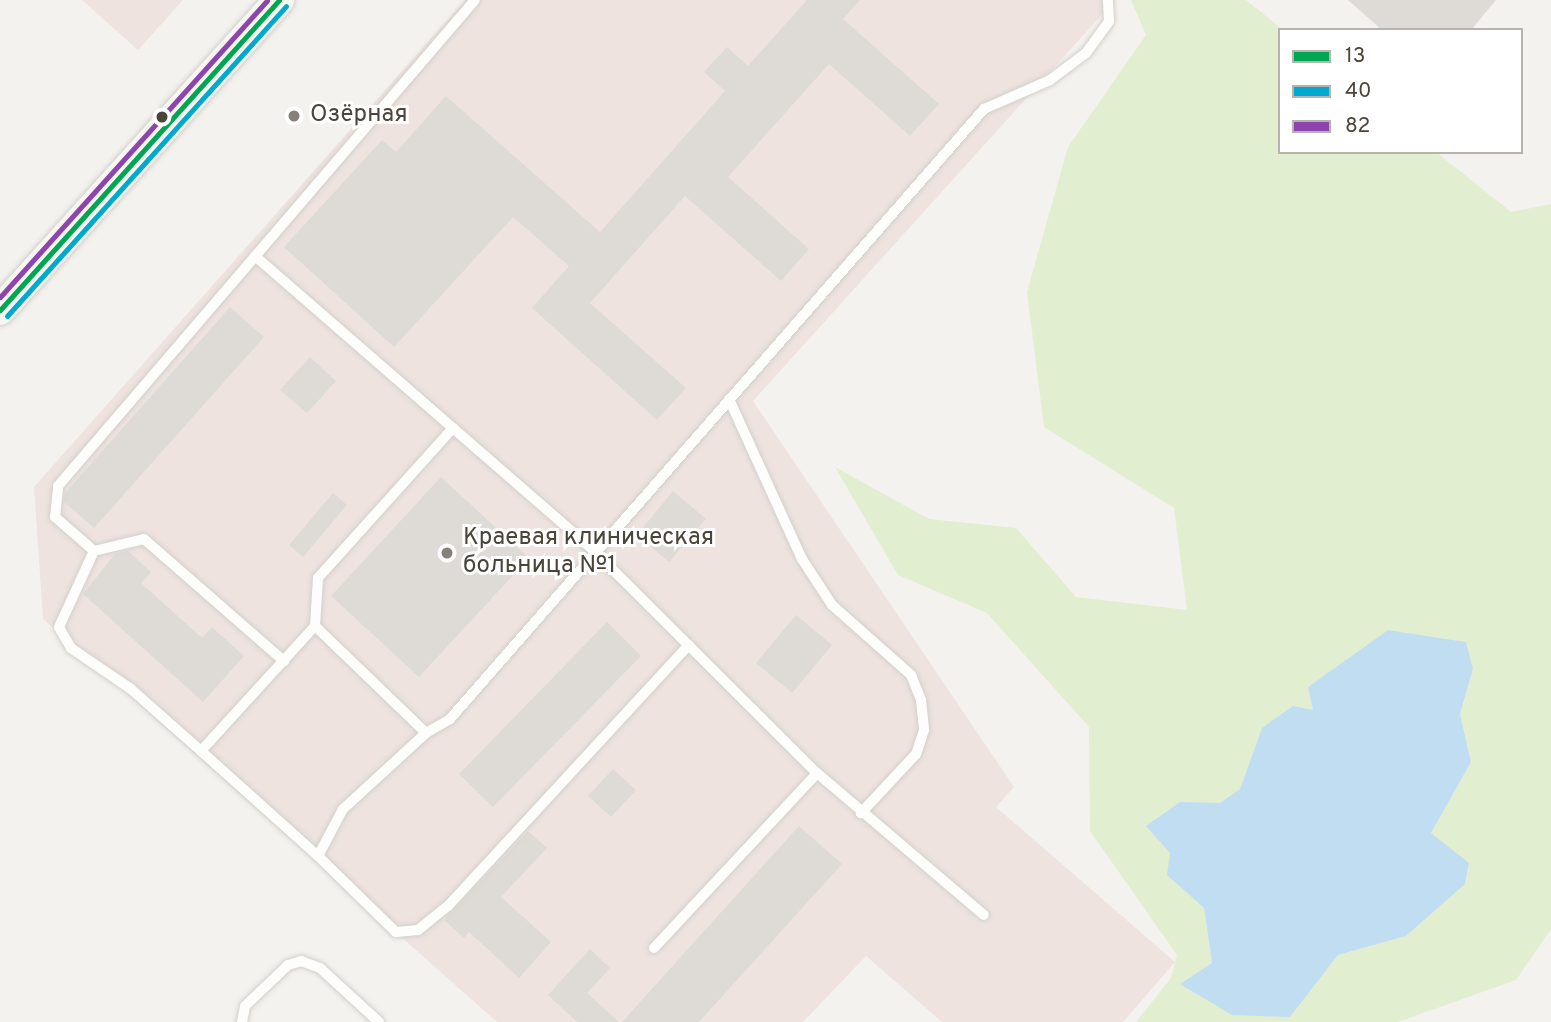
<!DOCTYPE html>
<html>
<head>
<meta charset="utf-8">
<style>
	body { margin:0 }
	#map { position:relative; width:1551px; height:1022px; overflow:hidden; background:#f4f2ee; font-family:Overpass,sans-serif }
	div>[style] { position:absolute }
	.medical>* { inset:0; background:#eee3df }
	.green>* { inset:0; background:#e1eecf }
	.water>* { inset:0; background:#c0ddf1 }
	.building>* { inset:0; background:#dedbd6 }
	.roads { filter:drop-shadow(0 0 2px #d2d0cb) drop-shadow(0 0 2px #d2d0cb) }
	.lane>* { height:10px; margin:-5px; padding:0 5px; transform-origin:5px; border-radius:5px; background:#fdfdfc }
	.secondary>* { height:30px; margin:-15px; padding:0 15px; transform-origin:15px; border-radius:15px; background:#f7f6f1 }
	.bus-1>* { height:5px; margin:-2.5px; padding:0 2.5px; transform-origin:2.5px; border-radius:2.5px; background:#00a651 }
	.bus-2>* { height:5px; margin:-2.5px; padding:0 2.5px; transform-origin:2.5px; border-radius:2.5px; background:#00a9ce }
	.bus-3>* { height:5px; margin:-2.5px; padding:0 2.5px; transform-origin:2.5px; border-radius:2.5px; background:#8e44ad }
	.dots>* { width:19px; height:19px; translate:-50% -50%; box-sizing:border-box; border:4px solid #fff; border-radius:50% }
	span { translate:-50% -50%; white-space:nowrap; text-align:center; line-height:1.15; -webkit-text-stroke:6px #fff; paint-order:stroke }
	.poi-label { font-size:24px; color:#4b4439 }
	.left { translate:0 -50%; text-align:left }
	.legend { position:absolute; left:1278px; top:28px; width:245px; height:126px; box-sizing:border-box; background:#fff; border:2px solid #b7b4b0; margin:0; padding:9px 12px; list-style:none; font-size:21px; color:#4b4439 }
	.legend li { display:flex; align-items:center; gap:14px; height:35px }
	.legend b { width:35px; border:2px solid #b7b4b0 }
</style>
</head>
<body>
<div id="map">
	<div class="medical">
		<div style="clip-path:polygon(82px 0,183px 0,138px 50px)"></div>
		<div style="clip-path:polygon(465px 0,1115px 0,753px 401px,1014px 787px,996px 807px,1175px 962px,1123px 1022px,942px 1022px,866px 956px,803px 1022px,497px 1022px,43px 619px,34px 487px)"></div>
	</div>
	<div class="green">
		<div style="clip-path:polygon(evenodd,1131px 0,1246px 0,1283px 30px,1280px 152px,1436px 152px,1511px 212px,1551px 204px,1551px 929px,1516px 980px,1398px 1022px,1136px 1022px,1171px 978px,1177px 955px,1090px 831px,1089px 727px,987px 613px,898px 575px,835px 467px,929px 519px,1016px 528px,1076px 597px,1187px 610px,1174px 508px,1044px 427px,1027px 292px,1068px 147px,1146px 35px,1131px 0,1388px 630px,1466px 642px,1473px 670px,1460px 714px,1471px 762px,1431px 833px,1469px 864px,1465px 884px,1406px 936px,1338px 955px,1290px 1017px,1180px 984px,1212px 963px,1204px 908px,1168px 875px,1170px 853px,1147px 826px,1180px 802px,1220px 804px,1240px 789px,1262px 728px,1313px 711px,1308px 687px,1388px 630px)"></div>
	</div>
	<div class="water">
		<div style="clip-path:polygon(1388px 630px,1466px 642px,1473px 669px,1460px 714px,1471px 762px,1431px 833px,1469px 863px,1465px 884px,1406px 936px,1338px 955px,1290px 1017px,1232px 1015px,1180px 984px,1212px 963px,1204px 908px,1167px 875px,1170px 853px,1146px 826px,1180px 802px,1220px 803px,1240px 789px,1262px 728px,1293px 706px,1313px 710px,1308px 687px)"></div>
	</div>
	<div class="building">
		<div style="clip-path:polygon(807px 0,860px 0,843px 19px,939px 104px,910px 136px,829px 64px,728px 177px,809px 249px,781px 281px,685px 196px,590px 303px,686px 388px,657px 420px,532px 308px,569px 266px,513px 217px,394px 347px,284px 247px,382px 140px,396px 152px,446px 96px,600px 232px,725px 91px,704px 72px,727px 47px,748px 66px)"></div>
		<div style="clip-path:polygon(1348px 0,1496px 0,1471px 30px,1382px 30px)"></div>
		<div style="clip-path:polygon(230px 307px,264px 337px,94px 528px,64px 502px,65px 493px)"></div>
		<div style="clip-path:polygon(310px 357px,336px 381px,307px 413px,280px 390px)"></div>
		<div style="clip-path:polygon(441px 477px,529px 558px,419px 677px,331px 596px)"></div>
		<div style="clip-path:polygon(673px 491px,706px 519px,669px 562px,637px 535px)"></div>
		<div style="clip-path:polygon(333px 493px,347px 505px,303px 557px,289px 545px)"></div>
		<div style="clip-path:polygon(128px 551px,151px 572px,141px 583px,202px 638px,212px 627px,244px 656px,203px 702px,83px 594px,115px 554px)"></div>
		<div style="clip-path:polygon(796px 615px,832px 645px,792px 693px,756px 663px)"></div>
		<div style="clip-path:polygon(607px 622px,641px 656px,493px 807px,459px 774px)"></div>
		<div style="clip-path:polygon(613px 769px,636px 790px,611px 817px,588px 796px)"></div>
		<div style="clip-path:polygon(799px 826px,842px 864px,699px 1022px,622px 1022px)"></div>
		<div style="clip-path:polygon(528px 831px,547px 848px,501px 897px,551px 942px,519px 978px,469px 932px,464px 938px,444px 920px)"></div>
		<div style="clip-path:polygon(590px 949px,610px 968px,587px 993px,619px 1022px,577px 1022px,548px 995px)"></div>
	</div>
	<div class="roads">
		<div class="lane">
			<div style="left:255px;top:256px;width:451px;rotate:41deg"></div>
			<div style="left:595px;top:552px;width:313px;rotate:44.9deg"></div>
			<div style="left:817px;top:773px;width:219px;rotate:40.4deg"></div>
			<div style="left:729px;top:399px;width:176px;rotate:65.5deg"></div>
			<div style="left:802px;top:559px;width:55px;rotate:56.9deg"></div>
			<div style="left:832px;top:605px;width:106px;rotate:41.5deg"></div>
			<div style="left:911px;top:675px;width:27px;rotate:68deg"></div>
			<div style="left:921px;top:700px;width:30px;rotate:84deg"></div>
			<div style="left:924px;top:730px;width:25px;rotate:108deg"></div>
			<div style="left:916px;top:754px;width:81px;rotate:133deg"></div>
			<div style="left:453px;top:428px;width:202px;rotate:132deg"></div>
			<div style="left:318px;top:578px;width:48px;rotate:93.6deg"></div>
			<div style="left:315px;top:626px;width:154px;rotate:43.9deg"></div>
			<div style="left:426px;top:733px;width:28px;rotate:-30deg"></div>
			<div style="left:450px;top:719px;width:811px;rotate:-48.8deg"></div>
			<div style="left:984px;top:109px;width:72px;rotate:-23.7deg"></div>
			<div style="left:1050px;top:80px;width:45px;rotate:-36.9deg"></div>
			<div style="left:1086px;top:53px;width:39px;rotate:-54deg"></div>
			<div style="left:1109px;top:21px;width:21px;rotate:-93deg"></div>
			<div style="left:94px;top:551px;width:52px;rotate:-138.9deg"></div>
			<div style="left:55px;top:517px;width:31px;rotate:-84deg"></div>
			<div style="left:58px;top:486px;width:640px;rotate:-49.37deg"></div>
			<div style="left:315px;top:626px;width:169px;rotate:132.4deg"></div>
			<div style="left:201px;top:751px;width:157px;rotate:41.9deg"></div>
			<div style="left:426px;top:733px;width:113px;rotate:137.5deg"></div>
			<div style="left:343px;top:809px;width:53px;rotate:118deg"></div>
			<div style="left:318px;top:856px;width:109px;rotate:44.3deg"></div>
			<div style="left:396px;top:932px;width:22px;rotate:-5deg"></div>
			<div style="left:418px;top:930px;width:38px;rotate:-39deg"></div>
			<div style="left:448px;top:906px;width:355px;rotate:-47.3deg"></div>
			<div style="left:201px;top:751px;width:94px;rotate:-138.5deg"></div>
			<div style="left:131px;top:689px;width:73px;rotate:-145.7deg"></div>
			<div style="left:71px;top:648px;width:24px;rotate:-120deg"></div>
			<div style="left:59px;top:627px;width:84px;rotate:-65.3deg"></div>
			<div style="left:94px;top:551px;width:51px;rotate:-13.5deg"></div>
			<div style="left:144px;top:539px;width:186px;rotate:41.1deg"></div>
			<div style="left:654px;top:948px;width:239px;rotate:-47deg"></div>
			<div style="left:242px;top:1022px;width:16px;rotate:-79deg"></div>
			<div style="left:245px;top:1006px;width:59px;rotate:-43.6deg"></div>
			<div style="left:288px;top:965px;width:14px;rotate:-17deg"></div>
			<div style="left:301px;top:961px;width:20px;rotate:20deg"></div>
			<div style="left:320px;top:968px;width:80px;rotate:42.5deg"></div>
		</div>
		<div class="secondary">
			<div style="left:0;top:310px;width:417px;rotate:-48deg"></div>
		</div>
	</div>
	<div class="bus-1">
		<div style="left:0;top:310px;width:417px;rotate:-48deg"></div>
	</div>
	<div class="bus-2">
		<div style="left:7px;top:316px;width:417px;rotate:-48deg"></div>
	</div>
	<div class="bus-3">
		<div style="left:0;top:297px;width:399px;rotate:-48deg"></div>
	</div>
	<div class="dots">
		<div style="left:294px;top:116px;background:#868178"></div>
		<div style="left:162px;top:117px;background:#4b4439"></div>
		<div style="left:447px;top:553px;background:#868178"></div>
	</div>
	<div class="poi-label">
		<span class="left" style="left:310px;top:116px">Озёрная</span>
		<span class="left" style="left:463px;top:553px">Краевая клиническая<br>больница №1</span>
	</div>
	<ul class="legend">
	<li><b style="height:9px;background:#00a651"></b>13</li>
	<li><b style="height:9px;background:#00a9ce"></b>40</li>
	<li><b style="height:9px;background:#8e44ad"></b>82</li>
	</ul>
</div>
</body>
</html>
